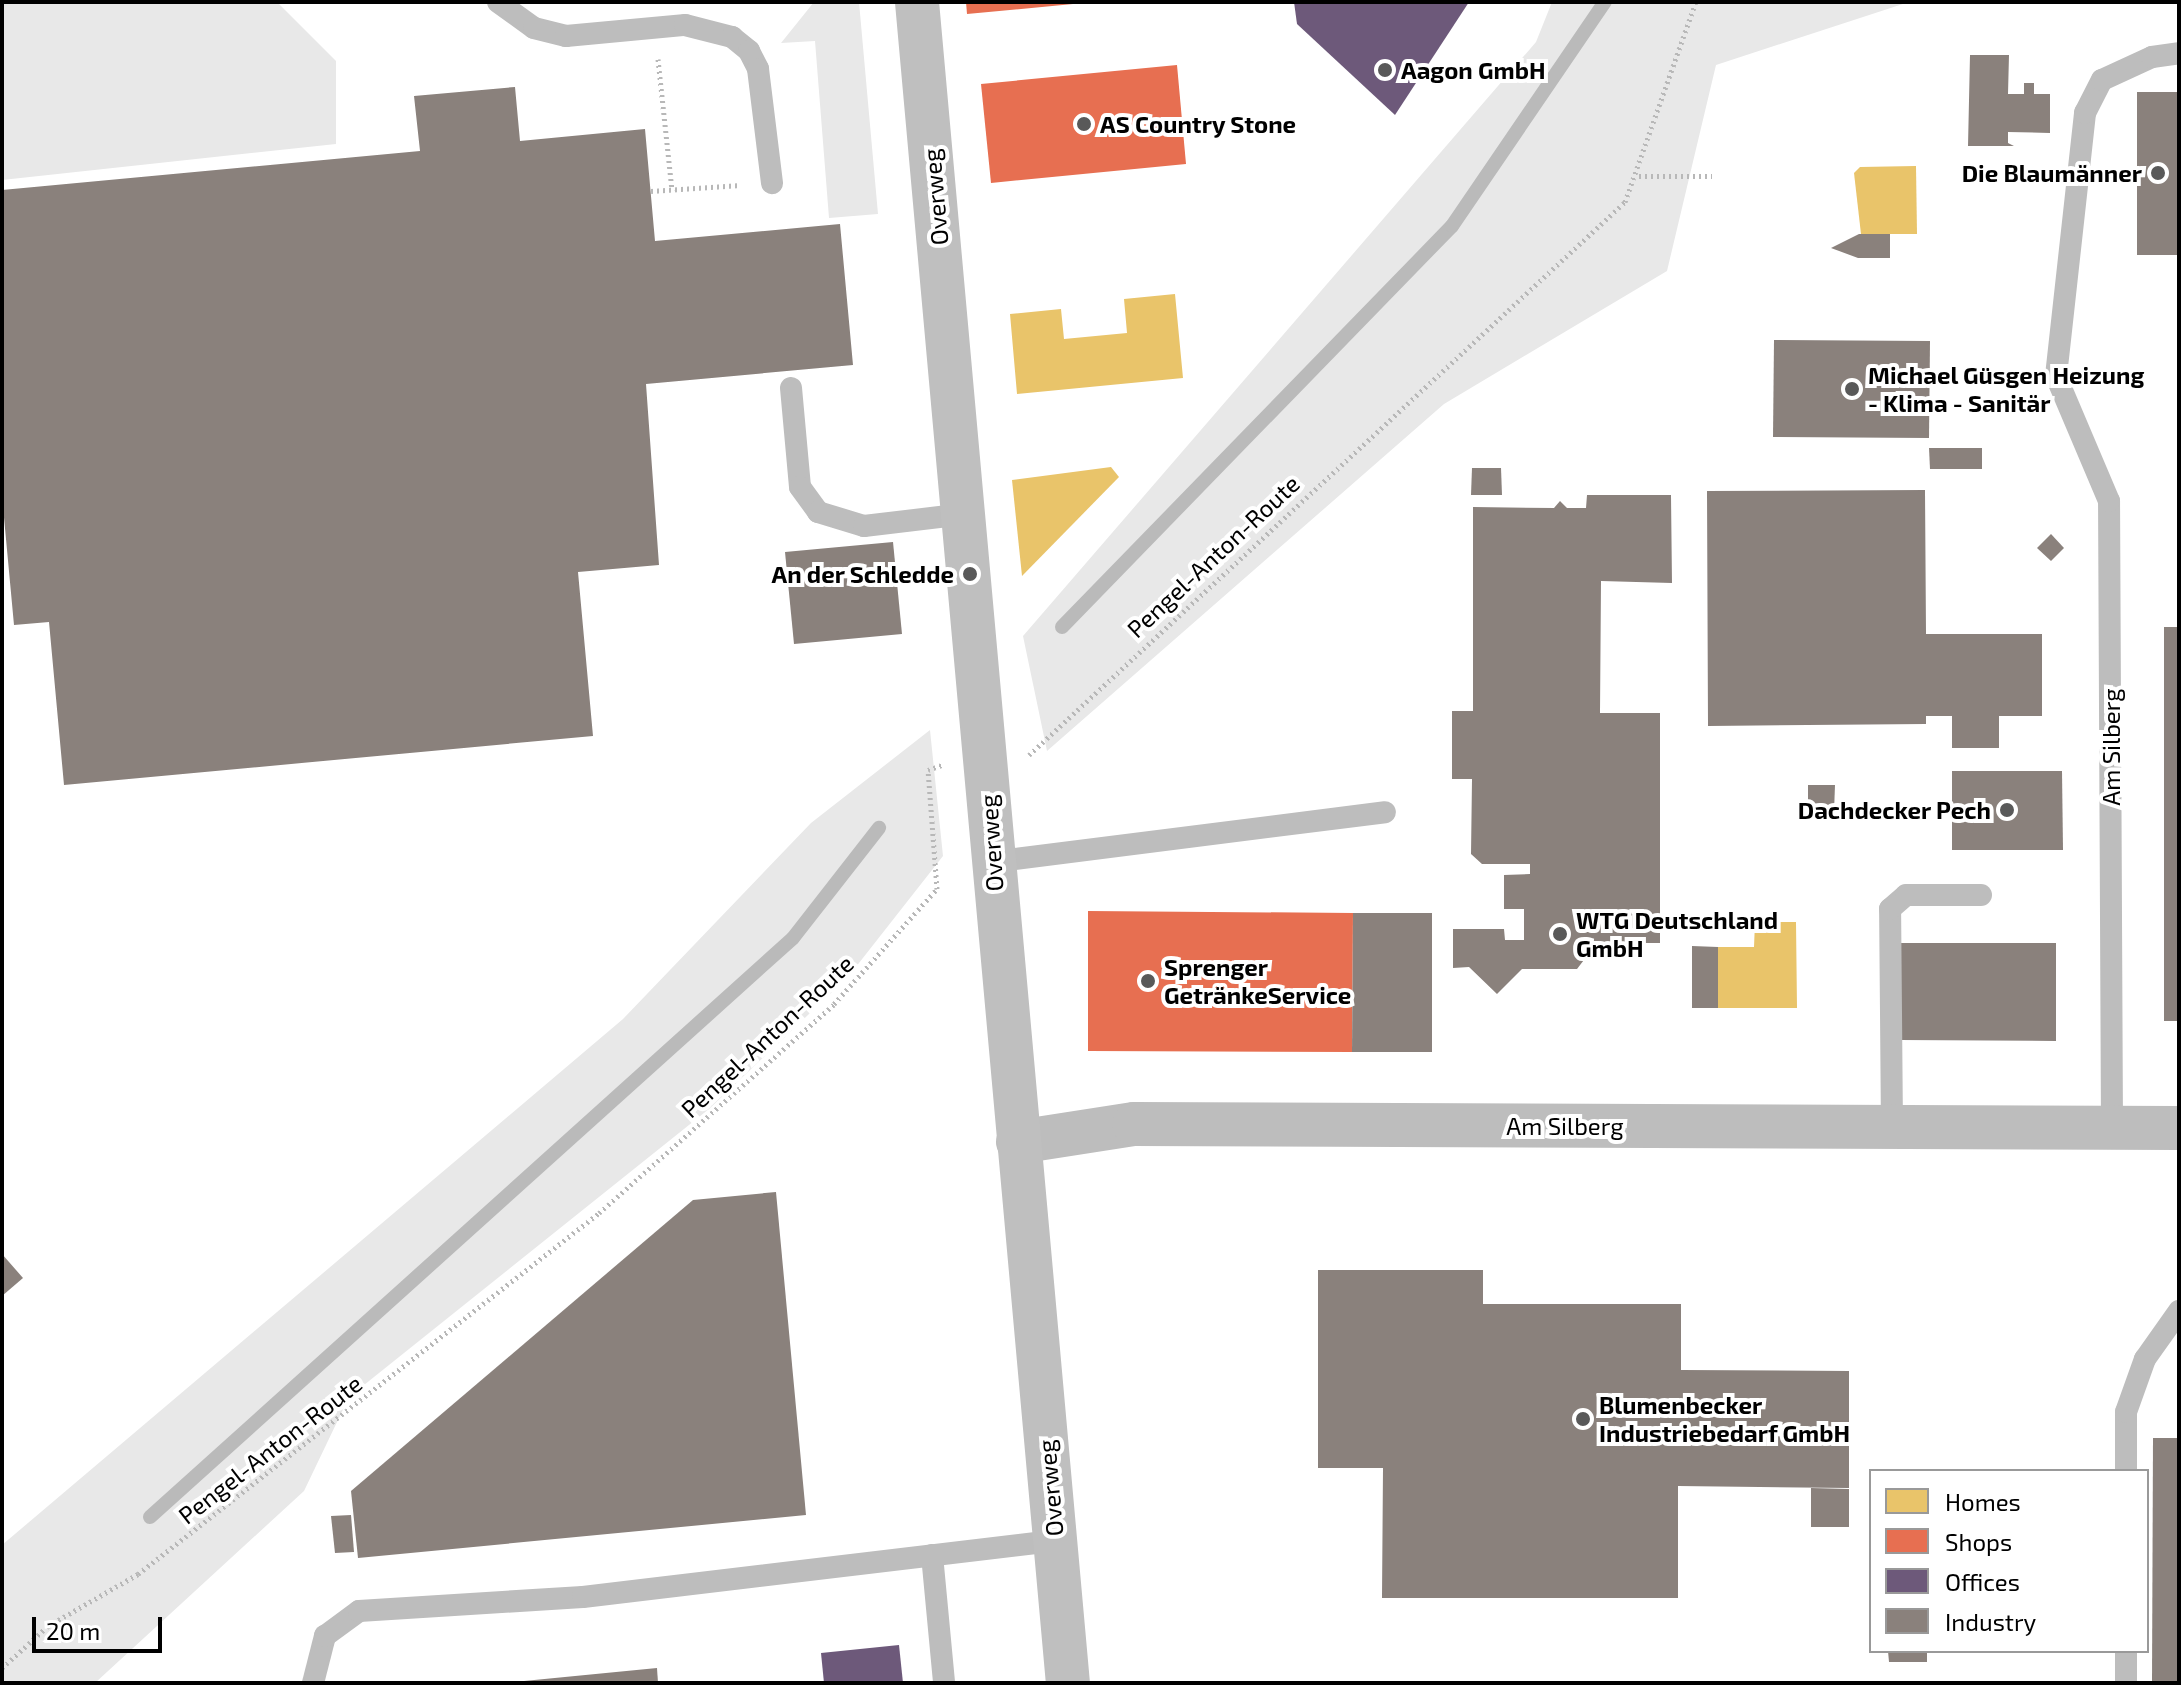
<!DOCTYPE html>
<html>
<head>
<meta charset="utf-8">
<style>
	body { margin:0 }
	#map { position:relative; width:2181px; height:1685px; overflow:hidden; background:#fff; font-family:"Exo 2",sans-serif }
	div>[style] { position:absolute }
	.green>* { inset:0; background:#e8e8e8 }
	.homes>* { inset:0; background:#e9c46a }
	.shops>* { inset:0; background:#e76f51 }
	.offices>* { inset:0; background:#6d597a }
	.industry>* { inset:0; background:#8a817c }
	.stream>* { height:14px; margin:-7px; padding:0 7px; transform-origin:7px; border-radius:7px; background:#bababa }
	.path>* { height:5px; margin-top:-2.5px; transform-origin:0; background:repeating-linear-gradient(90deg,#b8b8b8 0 2px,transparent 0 6px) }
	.lane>* { height:22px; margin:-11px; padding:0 11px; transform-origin:11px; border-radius:11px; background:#bdbdbd }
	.street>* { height:44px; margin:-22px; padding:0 22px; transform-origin:22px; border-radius:22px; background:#bdbdbd }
	.secondary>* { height:44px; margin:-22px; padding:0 22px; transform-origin:22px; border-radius:22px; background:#bfbfbf }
	.dots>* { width:22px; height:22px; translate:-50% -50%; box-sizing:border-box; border:4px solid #fff; border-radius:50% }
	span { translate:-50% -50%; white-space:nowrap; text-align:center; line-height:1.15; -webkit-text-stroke:8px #fff; paint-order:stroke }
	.poi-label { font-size:24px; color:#000; font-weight:700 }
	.left { translate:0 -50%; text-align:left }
	.right { translate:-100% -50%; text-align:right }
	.street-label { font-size:24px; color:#000 }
	.frame { position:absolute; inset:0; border:4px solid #000; pointer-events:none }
	.legend { position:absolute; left:1869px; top:1469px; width:280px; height:184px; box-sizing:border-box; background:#fff; border:2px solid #999; margin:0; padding:10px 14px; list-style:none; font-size:24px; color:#000 }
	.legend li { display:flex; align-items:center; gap:16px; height:40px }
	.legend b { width:40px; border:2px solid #999 }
	.scale { position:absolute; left:32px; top:1617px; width:130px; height:36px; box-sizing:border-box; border:4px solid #000; border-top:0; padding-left:10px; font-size:24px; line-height:28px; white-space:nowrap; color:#000; -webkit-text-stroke:6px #fff; paint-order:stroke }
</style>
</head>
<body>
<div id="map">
	<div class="green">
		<div style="clip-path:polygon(277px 2px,336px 61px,336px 144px,2px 180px,2px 4px)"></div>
		<div style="clip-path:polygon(814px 2px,859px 2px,878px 214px,829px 218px,815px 41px,781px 43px)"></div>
		<div style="clip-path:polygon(1552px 2px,1909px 2px,1716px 65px,1667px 271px,1444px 404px,1047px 751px,1023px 636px,1536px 42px)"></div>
		<div style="clip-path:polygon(930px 730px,943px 856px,848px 977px,709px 1109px,349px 1397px,304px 1491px,95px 1683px,2px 1683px,2px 1545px,623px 1019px,811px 823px)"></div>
	</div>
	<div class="homes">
		<div style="clip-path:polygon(1916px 166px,1917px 234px,1861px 234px,1854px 173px,1860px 167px)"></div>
		<div style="clip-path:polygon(1175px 294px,1183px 378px,1017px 394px,1010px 314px,1061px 309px,1064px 339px,1127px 333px,1124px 299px)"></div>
		<div style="clip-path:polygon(1111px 467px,1119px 477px,1022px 576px,1012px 480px)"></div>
		<div style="clip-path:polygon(1755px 922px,1796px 922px,1797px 1008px,1718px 1008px,1718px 947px,1754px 947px)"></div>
	</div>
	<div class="shops">
		<div style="clip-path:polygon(966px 2px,1073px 2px,1073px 4px,967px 14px)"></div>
		<div style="clip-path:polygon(1177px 65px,1186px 164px,991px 183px,981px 84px)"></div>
		<div style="clip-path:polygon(1088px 911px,1353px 913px,1352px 1052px,1088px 1051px)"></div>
	</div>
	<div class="offices">
		<div style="clip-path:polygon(1294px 2px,1469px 2px,1395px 115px,1297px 24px)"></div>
		<div style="clip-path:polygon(899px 1645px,903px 1683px,824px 1683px,821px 1653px)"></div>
	</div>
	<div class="industry">
		<div style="clip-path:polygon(1970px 55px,2009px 55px,2008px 94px,2024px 94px,2024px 83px,2034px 83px,2034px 94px,2050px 94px,2050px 133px,2008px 132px,2008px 143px,2014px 146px,1968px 146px)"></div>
		<div style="clip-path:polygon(515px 87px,520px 141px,645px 129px,655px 241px,840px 224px,853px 365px,646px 384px,659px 565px,578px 572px,593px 736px,64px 785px,49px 622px,14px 625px,2px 496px,2px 190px,420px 151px,414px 96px)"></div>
		<div style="clip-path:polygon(2137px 92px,2179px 92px,2179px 255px,2137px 255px)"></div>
		<div style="clip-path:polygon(1859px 234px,1890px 234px,1890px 258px,1858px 258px,1831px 248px)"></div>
		<div style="clip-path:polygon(1774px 340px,1930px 341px,1929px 438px,1773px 437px)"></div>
		<div style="clip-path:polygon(1929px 448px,1982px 448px,1982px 469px,1930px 469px)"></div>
		<div style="clip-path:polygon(1472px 468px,1501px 468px,1502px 495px,1471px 495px)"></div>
		<div style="clip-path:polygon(1925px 490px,1926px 634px,2042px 634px,2042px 716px,1999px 716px,1999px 748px,1952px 748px,1952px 716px,1926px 716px,1926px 724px,1708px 726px,1707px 491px)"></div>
		<div style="clip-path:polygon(1587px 495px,1671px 495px,1672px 583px,1601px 581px,1600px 713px,1660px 713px,1660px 943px,1597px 943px,1577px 969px,1522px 969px,1497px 994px,1469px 967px,1453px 968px,1453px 929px,1504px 929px,1505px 940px,1524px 940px,1524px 909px,1504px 909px,1504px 875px,1530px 874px,1530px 864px,1482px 864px,1471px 854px,1472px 779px,1452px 779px,1452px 711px,1473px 711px,1473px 507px,1554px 508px,1560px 501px,1567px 508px,1586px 508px)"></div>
		<div style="clip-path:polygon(2051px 534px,2064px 548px,2051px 561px,2037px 548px)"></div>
		<div style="clip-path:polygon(893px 542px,902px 634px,794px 644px,785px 552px)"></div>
		<div style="clip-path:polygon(2164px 627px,2179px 627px,2179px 1021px,2164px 1021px)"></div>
		<div style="clip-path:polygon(1952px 771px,2062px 771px,2063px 850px,1952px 850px)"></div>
		<div style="clip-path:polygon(1808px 785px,1835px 785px,1834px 812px,1808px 812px)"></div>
		<div style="clip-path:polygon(1353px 913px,1432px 913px,1432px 1052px,1352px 1052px)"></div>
		<div style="clip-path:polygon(1900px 943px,2056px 943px,2056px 1041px,1899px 1040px)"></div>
		<div style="clip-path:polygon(1692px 946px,1718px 947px,1718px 1008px,1692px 1008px)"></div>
		<div style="clip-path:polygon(776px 1192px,806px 1515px,358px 1558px,351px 1491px,693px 1200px)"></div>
		<div style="clip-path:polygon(2px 1254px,23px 1278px,2px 1296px)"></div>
		<div style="clip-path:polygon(1318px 1270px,1483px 1270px,1483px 1304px,1681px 1304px,1681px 1370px,1849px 1371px,1849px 1488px,1678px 1486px,1678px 1598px,1382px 1598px,1383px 1468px,1318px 1468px)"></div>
		<div style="clip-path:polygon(2153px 1438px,2179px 1438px,2179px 1683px,2152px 1683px)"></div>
		<div style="clip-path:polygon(1811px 1488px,1849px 1489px,1849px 1527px,1811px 1527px)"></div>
		<div style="clip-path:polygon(331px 1516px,351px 1515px,354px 1552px,335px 1553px)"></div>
		<div style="clip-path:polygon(1888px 1651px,1927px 1651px,1927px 1662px,1889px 1662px)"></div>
		<div style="clip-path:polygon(657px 1668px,658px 1683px,524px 1683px,524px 1681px)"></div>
	</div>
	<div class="stream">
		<div style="left:1062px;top:627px;width:559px;rotate:-45.8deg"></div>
		<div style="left:1452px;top:226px;width:271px;rotate:-55.7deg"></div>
		<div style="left:150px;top:1517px;width:865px;rotate:-42deg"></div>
		<div style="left:793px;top:938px;width:140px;rotate:-52deg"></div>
	</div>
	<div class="path">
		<div style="left:658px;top:59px;width:132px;rotate:83.9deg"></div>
		<div style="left:1639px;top:176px;width:73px"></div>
		<div style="left:651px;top:191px;width:90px;rotate:-3.8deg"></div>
		<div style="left:1029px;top:755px;width:813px;rotate:-42.86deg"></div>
		<div style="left:1625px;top:202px;width:212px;rotate:-70.5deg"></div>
		<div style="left:2px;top:1668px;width:62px;rotate:-42.4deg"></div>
		<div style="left:48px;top:1626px;width:104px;rotate:-30deg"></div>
		<div style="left:138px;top:1574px;width:586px;rotate:-38.06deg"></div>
		<div style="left:599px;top:1213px;width:314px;rotate:-41.6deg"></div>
		<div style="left:834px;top:1004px;width:154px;rotate:-48.2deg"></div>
		<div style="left:937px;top:889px;width:119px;rotate:-94.3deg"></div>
		<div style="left:928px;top:770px;width:15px;rotate:-20deg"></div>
	</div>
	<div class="lane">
		<div style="left:498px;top:2px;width:44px;rotate:35.8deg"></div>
		<div style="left:534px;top:28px;width:33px;rotate:14deg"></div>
		<div style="left:566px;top:36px;width:120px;rotate:-5.3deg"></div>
		<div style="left:685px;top:25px;width:49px;rotate:14.3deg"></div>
		<div style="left:732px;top:37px;width:22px;rotate:39deg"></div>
		<div style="left:749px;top:51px;width:20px;rotate:63deg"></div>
		<div style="left:758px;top:69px;width:115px;rotate:83deg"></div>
		<div style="left:791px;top:388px;width:99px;rotate:84.8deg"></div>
		<div style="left:800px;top:487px;width:31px;rotate:54deg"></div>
		<div style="left:818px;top:512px;width:48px;rotate:16.9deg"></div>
		<div style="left:864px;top:526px;width:101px;rotate:-6.8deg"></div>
		<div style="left:991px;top:862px;width:397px;rotate:-7.2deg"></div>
		<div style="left:1892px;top:1128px;width:219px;rotate:-90.5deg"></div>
		<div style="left:1890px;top:909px;width:21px;rotate:-41deg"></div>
		<div style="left:1906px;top:895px;width:75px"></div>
		<div style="left:2112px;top:1129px;width:628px;rotate:-90.27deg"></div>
		<div style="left:2109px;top:501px;width:136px;rotate:-113deg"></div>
		<div style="left:2056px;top:376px;width:265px;rotate:-83.7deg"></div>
		<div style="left:2085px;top:113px;width:37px;rotate:-63deg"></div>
		<div style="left:2102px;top:80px;width:55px;rotate:-24.7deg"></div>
		<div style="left:2152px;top:57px;width:27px;rotate:-8deg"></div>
		<div style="left:2126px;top:1471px;width:59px;rotate:-90deg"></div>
		<div style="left:2126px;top:1412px;width:56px;rotate:-70.3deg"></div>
		<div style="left:2145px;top:1359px;width:59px;rotate:-54.7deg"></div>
		<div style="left:932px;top:1555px;width:129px;rotate:84.6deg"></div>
		<div style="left:313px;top:1683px;width:49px;rotate:-75.7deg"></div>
		<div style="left:325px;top:1636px;width:42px;rotate:-36.3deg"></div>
		<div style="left:359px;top:1611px;width:224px;rotate:-3.6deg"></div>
		<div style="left:583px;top:1597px;width:475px;rotate:-6.8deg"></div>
		<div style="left:2126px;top:1683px;width:32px;rotate:-90deg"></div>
	</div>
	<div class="street">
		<div style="left:1018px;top:1142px;width:117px;rotate:-8.8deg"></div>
		<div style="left:1134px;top:1124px;width:1045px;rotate:0.22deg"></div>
	</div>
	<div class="secondary">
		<div style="left:917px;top:2px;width:1688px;rotate:84.87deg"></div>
	</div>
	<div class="dots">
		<div style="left:1385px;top:70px;background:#595959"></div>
		<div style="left:1084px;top:124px;background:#595959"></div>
		<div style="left:2158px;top:173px;background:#595959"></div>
		<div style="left:1852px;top:389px;background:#595959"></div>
		<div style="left:970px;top:574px;background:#595959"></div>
		<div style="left:2007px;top:810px;background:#595959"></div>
		<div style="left:1560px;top:934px;background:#595959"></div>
		<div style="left:1148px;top:981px;background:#595959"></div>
		<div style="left:1583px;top:1419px;background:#595959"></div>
	</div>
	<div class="poi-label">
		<span class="left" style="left:1401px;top:70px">Aagon GmbH</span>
		<span class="left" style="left:1100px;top:124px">AS Country Stone</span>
		<span class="right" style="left:2142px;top:173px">Die Blaumänner</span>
		<span class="left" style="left:1868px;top:389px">Michael Güsgen Heizung<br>- Klima - Sanitär</span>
		<span class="right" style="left:954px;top:574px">An der Schledde</span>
		<span class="right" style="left:1991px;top:810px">Dachdecker Pech</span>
		<span class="left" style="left:1576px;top:934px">WTG Deutschland<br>GmbH</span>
		<span class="left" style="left:1164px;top:981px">Sprenger<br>GetränkeService</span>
		<span class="left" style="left:1599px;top:1419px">Blumenbecker<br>Industriebedarf GmbH</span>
	</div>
	<div class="street-label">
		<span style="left:935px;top:197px;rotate:-95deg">Overweg</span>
		<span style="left:1213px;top:556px;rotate:-43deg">Pengel-Anton-Route</span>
		<span style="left:2111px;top:747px;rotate:-90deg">Am Silberg</span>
		<span style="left:991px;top:843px;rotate:-94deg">Overweg</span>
		<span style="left:767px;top:1036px;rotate:-43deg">Pengel-Anton-Route</span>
		<span style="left:1565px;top:1126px">Am Silberg</span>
		<span style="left:270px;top:1449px;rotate:-38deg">Pengel-Anton-Route</span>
		<span style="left:1050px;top:1488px;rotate:-95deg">Overweg</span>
	</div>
	<div class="frame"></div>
	<ul class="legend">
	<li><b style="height:22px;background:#e9c46a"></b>Homes</li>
	<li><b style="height:22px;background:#e76f51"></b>Shops</li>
	<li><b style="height:22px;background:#6d597a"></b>Offices</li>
	<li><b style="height:22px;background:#8a817c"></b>Industry</li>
	</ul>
	<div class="scale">20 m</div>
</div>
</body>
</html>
